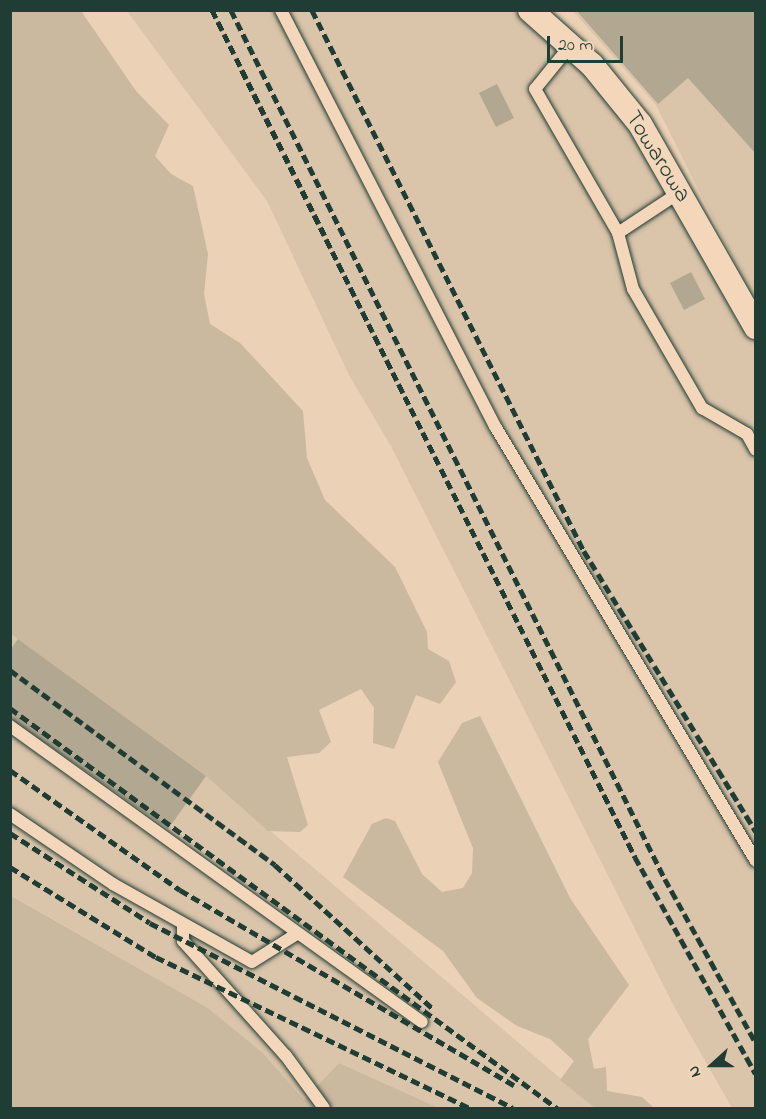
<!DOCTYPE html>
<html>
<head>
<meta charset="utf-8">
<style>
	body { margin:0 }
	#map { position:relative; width:766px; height:1119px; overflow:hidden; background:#ebd1b5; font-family:"Indie Flower",sans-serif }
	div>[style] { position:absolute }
	.built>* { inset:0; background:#dac4aa }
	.green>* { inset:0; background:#cab89f }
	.building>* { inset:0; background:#b2a790 }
	.roads { filter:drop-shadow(0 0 2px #1f3d34) drop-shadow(0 0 2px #1f3d34) }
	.lane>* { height:12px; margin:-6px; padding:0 6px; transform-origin:6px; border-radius:6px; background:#f4d7ba }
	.street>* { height:24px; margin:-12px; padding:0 12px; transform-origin:12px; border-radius:12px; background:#f4d7ba }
	.rail>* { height:4.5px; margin-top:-2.25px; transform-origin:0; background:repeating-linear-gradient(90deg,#1f3d34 0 9px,transparent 0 13.5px) }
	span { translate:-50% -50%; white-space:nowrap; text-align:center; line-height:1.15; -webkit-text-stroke:5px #f4d7ba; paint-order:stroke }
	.street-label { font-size:24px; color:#1f3d34 }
	.frame { position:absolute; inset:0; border:12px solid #1f3d34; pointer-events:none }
	.north { position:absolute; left:682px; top:1035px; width:60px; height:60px; -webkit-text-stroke:4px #f4d7ba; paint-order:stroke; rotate:249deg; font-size:16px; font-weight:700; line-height:24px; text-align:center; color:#1f3d34 }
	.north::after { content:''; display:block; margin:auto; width:21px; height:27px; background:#1f3d34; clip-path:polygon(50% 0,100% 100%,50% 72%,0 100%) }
	.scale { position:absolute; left:547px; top:36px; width:76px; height:27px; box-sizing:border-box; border:3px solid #1f3d34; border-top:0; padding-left:8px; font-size:18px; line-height:21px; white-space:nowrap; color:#1f3d34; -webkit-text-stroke:4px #f4d7ba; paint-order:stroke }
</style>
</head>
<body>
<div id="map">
	<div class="built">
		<div style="clip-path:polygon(127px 11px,525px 11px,590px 66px,755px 330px,755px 1108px,732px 1108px,675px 1008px,392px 448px,349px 375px,267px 201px)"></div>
		<div style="clip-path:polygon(573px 11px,755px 11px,755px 303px,656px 105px)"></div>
		<div style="clip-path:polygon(11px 634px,206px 776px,595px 1108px,439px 1108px,339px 1063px,304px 1101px,263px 1053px,208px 1008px,11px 895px)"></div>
	</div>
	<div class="green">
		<div style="clip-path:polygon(10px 11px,81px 11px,136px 91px,169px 125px,155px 156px,171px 174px,193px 186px,208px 254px,204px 294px,210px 324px,240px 343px,303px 411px,307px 458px,325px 500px,395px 567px,427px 632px,428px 649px,449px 661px,456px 682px,440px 704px,416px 695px,394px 749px,373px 743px,374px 708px,361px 689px,319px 710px,331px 742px,319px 753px,287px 757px,308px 825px,300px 832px,268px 831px,206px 776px,11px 634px)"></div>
		<div style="clip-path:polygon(480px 716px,570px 898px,629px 985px,588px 1039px,594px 1069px,606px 1067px,607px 1091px,642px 1097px,654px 1108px,595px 1108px,560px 1080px,574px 1061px,550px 1039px,517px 1026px,477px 998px,443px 951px,343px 877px,372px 824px,386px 818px,395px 821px,422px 874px,442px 892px,463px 888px,472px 873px,473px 848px,438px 762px,462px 723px)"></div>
		<div style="clip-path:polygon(10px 895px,208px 1008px,263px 1053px,304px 1100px,339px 1063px,439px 1108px,11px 1108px)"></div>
	</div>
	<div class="building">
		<div style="clip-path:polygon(576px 10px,756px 10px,756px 154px,688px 78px,658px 104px)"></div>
		<div style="clip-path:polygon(497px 84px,514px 118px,496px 127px,479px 93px)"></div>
		<div style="clip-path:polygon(691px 272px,705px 299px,684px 310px,670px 283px)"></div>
		<div style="clip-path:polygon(18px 639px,206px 776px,168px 829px,10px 718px,10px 650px)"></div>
	</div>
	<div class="roads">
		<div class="lane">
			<div style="left:281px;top:10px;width:468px;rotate:62.8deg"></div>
			<div style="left:495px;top:426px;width:507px;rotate:59.04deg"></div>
			<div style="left:570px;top:46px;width:55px;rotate:129.1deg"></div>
			<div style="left:535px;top:89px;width:166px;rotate:60deg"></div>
			<div style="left:618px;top:233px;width:74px;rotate:-33.5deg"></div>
			<div style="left:618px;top:233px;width:58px;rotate:75deg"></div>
			<div style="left:633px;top:289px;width:138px;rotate:59.9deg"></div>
			<div style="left:702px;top:408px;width:52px;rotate:30deg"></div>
			<div style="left:747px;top:434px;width:18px;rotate:61deg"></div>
			<div style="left:10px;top:726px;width:507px;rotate:35.7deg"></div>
			<div style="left:10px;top:814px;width:125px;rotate:34.2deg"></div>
			<div style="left:113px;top:884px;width:159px;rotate:29.3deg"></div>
			<div style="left:252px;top:962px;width:51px;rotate:-32.1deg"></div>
			<div style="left:183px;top:924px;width:17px;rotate:90deg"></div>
			<div style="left:183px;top:941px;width:154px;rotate:48.2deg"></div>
			<div style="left:286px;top:1056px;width:64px;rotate:53.8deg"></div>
		</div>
		<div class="street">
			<div style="left:530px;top:10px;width:83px;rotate:41.6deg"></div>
			<div style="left:592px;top:65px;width:76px;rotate:50.9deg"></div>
			<div style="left:640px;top:124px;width:234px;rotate:60.3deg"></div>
		</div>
	</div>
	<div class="rail">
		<div style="left:212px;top:10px;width:947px;rotate:63.46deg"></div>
		<div style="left:635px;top:857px;width:248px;rotate:60.9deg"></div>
		<div style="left:231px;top:10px;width:971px;rotate:63.46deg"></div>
		<div style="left:665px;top:879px;width:188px;rotate:61deg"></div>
		<div style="left:312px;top:10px;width:606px;rotate:63.31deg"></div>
		<div style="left:584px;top:551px;width:329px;rotate:58.5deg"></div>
		<div style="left:10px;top:670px;width:329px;rotate:36.3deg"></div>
		<div style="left:275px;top:865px;width:212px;rotate:42.3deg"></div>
		<div style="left:10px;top:708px;width:678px;rotate:36.18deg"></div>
		<div style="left:10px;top:770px;width:208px;rotate:35.2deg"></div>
		<div style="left:180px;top:890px;width:387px;rotate:30.3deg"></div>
		<div style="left:10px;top:833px;width:166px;rotate:32.7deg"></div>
		<div style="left:150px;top:923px;width:407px;rotate:27deg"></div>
		<div style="left:10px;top:867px;width:172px;rotate:31.7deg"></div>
		<div style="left:156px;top:957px;width:348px;rotate:25.7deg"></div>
	</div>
	<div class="street-label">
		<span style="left:657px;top:157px;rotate:58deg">Towarowa</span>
	</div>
	<div class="frame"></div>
	<div class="north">N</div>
	<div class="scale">20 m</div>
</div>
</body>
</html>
